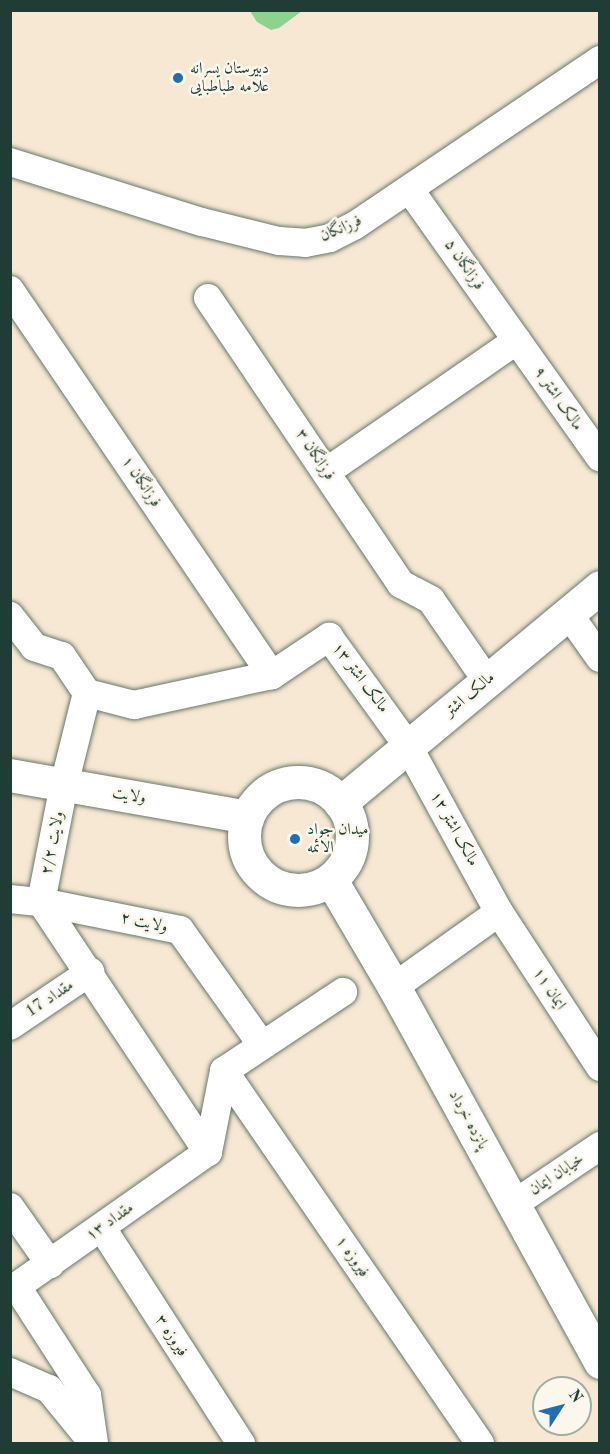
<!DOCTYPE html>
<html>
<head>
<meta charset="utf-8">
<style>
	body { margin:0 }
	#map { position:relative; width:610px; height:1454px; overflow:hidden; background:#f6e8d3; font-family:"Old Standard TT",Amiri,serif }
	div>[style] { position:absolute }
	.green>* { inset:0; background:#8cd38d }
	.roads { filter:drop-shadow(0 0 2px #6a796c) drop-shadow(0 0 2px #6a796c) }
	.minor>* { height:28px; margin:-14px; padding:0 14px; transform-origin:14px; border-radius:14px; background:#fff }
	.tertiary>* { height:33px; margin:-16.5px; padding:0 16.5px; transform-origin:16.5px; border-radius:16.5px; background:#fff }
	.tertiary>.ring { margin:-16.5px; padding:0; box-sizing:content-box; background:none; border:33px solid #fff; border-radius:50% }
	.dots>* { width:16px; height:16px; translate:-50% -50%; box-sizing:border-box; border:3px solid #fbf7ec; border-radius:50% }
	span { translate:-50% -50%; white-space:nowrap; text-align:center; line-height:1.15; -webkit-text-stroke:5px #fbf7ec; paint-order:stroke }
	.poi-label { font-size:16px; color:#1f3d34 }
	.left { translate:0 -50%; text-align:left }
	.street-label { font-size:16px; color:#1f3d34 }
	.frame { position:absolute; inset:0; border:12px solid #1f3d34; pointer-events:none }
	.north { position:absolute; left:532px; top:1376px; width:60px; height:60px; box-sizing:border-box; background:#fbf7ec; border:2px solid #a3ada2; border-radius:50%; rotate:54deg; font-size:16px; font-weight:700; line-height:24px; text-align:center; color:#1f3d34 }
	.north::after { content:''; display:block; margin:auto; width:21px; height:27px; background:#1f6fb2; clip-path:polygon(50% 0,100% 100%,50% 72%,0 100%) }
</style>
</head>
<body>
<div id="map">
	<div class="green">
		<div style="clip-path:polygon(250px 11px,302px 11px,279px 28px,271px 30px,257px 22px)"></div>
	</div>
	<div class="roads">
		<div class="minor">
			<div style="left:10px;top:162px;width:201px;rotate:17.4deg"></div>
			<div style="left:202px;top:222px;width:79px;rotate:13.9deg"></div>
			<div style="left:279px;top:241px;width:26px;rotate:4deg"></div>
			<div style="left:305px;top:243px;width:25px;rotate:-11deg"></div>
			<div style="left:330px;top:238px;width:27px;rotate:-27deg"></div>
			<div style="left:354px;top:226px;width:297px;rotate:-34deg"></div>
			<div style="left:410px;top:190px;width:328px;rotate:54.6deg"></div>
			<div style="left:10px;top:290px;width:466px;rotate:55.8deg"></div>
			<div style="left:208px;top:298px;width:345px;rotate:56deg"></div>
			<div style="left:401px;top:584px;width:34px;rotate:28deg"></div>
			<div style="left:431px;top:600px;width:98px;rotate:55.3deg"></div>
			<div style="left:326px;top:472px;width:232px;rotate:-34.6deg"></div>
			<div style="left:568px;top:613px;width:55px;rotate:54.6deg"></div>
			<div style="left:10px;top:616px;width:39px;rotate:52deg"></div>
			<div style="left:34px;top:647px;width:29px;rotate:18deg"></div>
			<div style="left:62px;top:656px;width:45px;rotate:56deg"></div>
			<div style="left:87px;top:693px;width:49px;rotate:14.3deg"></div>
			<div style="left:134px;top:705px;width:141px;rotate:-12.3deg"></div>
			<div style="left:272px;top:675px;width:69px;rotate:-33.7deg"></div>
			<div style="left:329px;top:637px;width:135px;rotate:54.1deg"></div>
			<div style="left:408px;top:746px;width:189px;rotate:61.3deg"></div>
			<div style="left:499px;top:912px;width:185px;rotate:56.9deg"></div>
			<div style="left:10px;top:899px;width:31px;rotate:6deg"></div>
			<div style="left:41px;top:902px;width:142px;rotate:11.4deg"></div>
			<div style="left:180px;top:930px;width:141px;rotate:54.5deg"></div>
			<div style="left:41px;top:902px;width:301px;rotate:56.3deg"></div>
			<div style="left:41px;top:902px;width:119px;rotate:-78.9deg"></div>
			<div style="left:64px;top:785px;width:95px;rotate:-76deg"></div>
			<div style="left:394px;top:987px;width:129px;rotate:-35.5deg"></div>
			<div style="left:10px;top:1026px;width:97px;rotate:-34deg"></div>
			<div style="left:224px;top:1071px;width:452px;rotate:55.5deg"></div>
			<div style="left:208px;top:1152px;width:83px;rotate:-78.8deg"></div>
			<div style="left:224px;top:1071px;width:143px;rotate:-33.6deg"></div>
			<div style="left:514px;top:1204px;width:104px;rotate:-34deg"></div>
			<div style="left:10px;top:1207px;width:70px;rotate:54.9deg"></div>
			<div style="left:102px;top:1228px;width:257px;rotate:57.2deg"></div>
			<div style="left:17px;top:1287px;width:129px;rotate:57.1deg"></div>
			<div style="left:87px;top:1395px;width:49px;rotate:81.7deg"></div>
			<div style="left:10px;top:1291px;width:242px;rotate:-35.1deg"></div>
			<div style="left:10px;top:1372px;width:43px;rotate:23.6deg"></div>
			<div style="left:49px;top:1389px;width:70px;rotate:50.8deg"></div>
		</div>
		<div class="tertiary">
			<div style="left:10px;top:775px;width:241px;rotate:10deg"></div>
			<div class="ring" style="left:244px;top:782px;width:75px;height:75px"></div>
			<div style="left:340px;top:803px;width:338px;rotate:-39.7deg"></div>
			<div style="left:331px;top:880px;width:124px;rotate:59.5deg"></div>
			<div style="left:394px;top:987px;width:428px;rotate:61.2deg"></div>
		</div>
	</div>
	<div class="dots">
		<div style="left:178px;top:78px;background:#1f6fb2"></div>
		<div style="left:295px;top:839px;background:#1f6fb2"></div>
	</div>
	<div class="poi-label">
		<span class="left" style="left:190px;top:78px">دبیرستان پسرانه<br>علامه طباطبایی</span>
		<span class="left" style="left:307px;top:839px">میدان جواد<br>الائمه</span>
	</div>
	<div class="street-label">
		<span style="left:341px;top:229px;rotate:-24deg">فرزانگان</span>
		<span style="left:464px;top:265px;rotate:55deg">فرزانگان ۵</span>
		<span style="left:558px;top:399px;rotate:55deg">مالک اشتر ۹</span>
		<span style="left:315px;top:455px;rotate:56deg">فرزانگان ۳</span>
		<span style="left:141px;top:482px;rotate:56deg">فرزانگان ۱</span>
		<span style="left:360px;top:678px;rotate:53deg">مالک اشتر ۱۳</span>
		<span style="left:470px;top:695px;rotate:-40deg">مالک اشتر</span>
		<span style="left:129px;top:796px;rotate:10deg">ولایت</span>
		<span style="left:454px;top:829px;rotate:61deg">مالک اشتر ۱۲</span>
		<span style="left:53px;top:843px;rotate:-79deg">ولایت ۲/۲</span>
		<span style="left:144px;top:923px;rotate:12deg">ولایت ۲</span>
		<span style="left:549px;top:989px;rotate:57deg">ایمان ۱۱</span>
		<span style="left:50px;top:999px;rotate:-34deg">مقداد 17</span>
		<span style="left:468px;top:1120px;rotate:61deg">پانزده خرداد</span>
		<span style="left:557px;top:1175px;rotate:-34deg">خیابان ایمان</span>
		<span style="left:110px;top:1222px;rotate:-35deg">مقداد ۱۳</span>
		<span style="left:352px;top:1257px;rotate:55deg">فیروزه ۱</span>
		<span style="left:171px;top:1336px;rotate:57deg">فیروزه ۳</span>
	</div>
	<div class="frame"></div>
	<div class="north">N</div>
</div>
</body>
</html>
